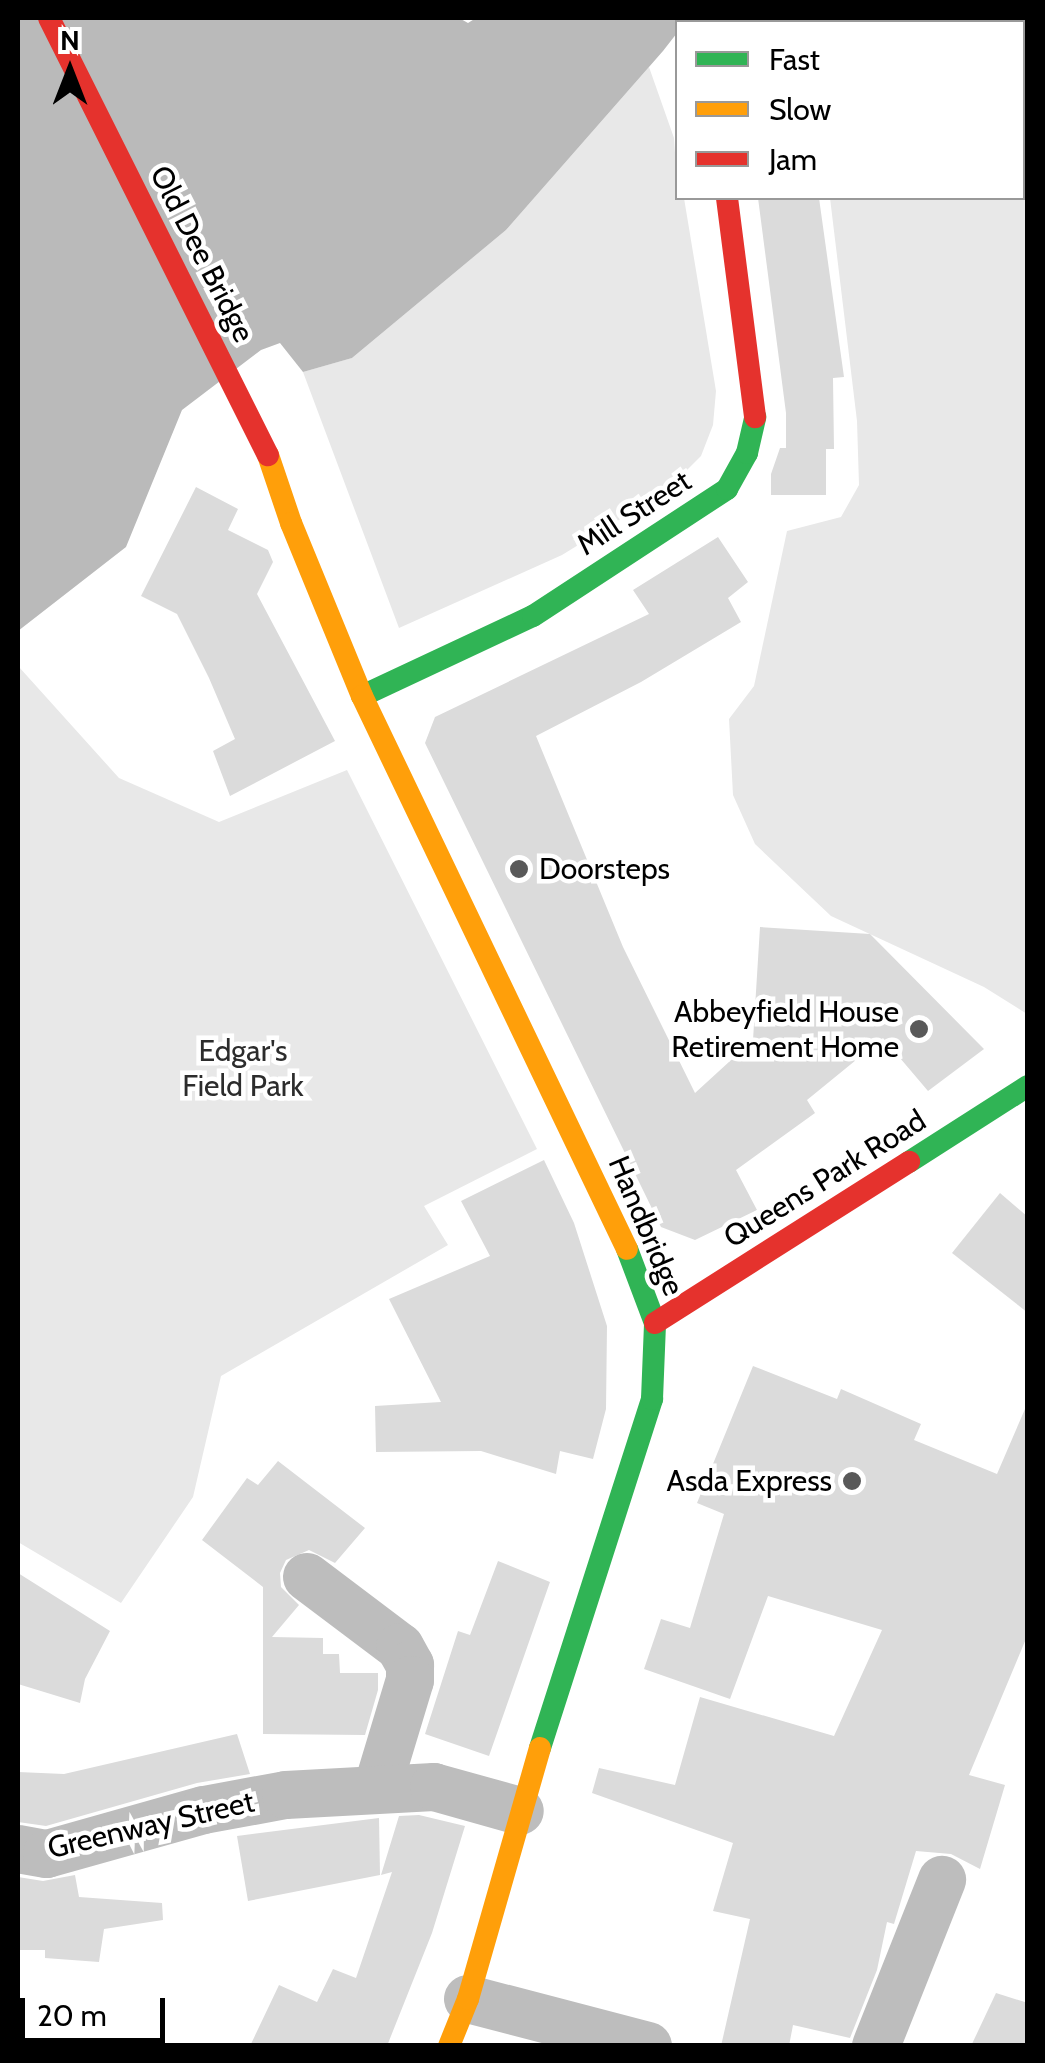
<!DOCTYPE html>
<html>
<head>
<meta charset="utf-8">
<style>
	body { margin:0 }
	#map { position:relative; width:1045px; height:2063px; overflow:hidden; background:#fff; font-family:Cabin,sans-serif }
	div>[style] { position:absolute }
	.green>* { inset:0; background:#e8e8e8 }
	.water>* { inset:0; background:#bababa }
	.building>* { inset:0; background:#dbdbdb }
	.street>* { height:48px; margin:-24px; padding:0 24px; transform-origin:24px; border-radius:24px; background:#bdbdbd }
	.fast>* { height:22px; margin:-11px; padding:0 11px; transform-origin:11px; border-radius:11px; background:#30b455 }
	.slow>* { height:22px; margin:-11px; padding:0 11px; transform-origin:11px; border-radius:11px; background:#ff9f0a }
	.jam>* { height:22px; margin:-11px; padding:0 11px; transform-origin:11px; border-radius:11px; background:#e5322d }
	.dots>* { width:28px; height:28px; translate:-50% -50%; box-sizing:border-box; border:5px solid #fff; border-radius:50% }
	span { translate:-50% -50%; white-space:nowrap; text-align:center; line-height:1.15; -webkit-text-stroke:9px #fff; paint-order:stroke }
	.street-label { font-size:30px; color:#000 }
	.poi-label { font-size:30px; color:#000 }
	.left { translate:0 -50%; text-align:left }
	.right { translate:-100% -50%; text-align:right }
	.park-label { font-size:30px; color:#2c2c2c }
	.frame { position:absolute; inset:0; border:20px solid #000; pointer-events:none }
	.legend { position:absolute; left:675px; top:20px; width:350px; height:180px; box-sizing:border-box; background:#fff; border:2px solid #999; margin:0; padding:12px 18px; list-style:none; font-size:30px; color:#000 }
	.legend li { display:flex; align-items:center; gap:20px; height:50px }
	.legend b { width:50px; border:2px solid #999 }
	.north { position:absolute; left:20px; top:20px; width:100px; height:100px; -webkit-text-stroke:8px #fff; paint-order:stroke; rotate:0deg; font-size:28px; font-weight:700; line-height:40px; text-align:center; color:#000 }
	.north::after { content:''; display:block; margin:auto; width:35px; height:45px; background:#000; clip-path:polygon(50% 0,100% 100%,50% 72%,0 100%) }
	.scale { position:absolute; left:20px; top:1998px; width:145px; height:45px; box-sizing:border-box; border:5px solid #000; border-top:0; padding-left:12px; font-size:30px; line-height:35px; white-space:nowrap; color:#000; -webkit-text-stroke:8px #fff; paint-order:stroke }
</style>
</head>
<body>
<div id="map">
	<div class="green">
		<div style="clip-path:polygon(885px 18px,1027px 18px,1027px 1014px,984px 987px,831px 916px,755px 844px,733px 795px,729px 719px,754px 686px,787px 531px,841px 517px,859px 485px,857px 421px,830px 198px,1022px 198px,1022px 22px,881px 22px)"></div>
		<div style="clip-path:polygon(649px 67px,674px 138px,678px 198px,684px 198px,716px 391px,713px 425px,701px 456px,666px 491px,562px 555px,399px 628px,303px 372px,352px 358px,506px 230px)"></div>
		<div style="clip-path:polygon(19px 667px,119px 778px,219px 822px,347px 770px,537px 1149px,424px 1206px,448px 1245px,221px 1376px,193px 1497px,121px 1603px,18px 1542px)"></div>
	</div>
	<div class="water">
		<div style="clip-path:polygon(18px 18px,459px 18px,468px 23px,476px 18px,690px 18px,678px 22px,677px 33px,663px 51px,506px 230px,352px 358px,303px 372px,280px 343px,261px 350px,182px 410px,126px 547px,18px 631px)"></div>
	</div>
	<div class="building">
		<div style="clip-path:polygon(758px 198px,819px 198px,844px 377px,833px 378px,834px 449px,826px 449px,826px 495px,771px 495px,771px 474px,780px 448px,786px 448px,786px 413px)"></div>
		<div style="clip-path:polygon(196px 487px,238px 509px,228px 530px,268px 550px,273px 562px,257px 594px,335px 741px,230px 796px,213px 751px,235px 739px,209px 678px,177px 614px,141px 596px)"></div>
		<div style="clip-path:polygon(718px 537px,748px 582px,728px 598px,741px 622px,641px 682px,536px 736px,623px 947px,695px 1093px,753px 1040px,760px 927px,870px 934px,984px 1049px,928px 1091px,883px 1038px,807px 1100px,815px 1113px,736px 1170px,757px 1210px,695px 1240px,661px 1227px,425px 743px,435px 717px,649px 614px,633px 590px)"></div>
		<div style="clip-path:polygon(544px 1160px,574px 1223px,607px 1326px,606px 1409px,593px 1459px,560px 1451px,556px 1474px,481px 1451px,376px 1452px,375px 1406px,441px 1402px,389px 1299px,490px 1256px,461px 1201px)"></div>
		<div style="clip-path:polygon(1000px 1193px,1028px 1217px,1028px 1313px,952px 1253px)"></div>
		<div style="clip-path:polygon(753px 1366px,837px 1399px,841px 1389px,921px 1424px,914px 1440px,997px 1474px,1028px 1402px,1028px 1634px,969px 1775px,1005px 1785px,980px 1869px,951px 1854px,916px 1851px,894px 1924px,887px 1922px,877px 1970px,850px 2038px,793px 2025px,789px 2046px,721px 2046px,750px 1919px,713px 1911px,733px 1843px,592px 1793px,599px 1768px,675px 1785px,700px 1697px,834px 1736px,882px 1630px,768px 1596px,730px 1699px,644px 1669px,661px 1619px,690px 1628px,724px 1514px,697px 1503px)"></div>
		<div style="clip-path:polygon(278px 1461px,365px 1528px,335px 1563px,309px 1550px,286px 1560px,280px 1573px,281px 1587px,299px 1605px,272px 1637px,323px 1638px,323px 1654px,339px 1654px,340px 1673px,378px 1673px,378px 1690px,365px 1735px,263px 1734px,263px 1587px,202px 1540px,247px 1478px,258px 1485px)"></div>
		<div style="clip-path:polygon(498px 1561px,550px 1582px,489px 1756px,425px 1734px,458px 1631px,470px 1635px)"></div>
		<div style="clip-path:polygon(18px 1573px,110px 1631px,85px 1679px,80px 1703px,18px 1684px)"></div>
		<div style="clip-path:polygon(237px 1734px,250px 1774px,197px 1783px,46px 1826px,18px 1822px,18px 1772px,64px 1774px)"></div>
		<div style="clip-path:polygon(419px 1815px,465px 1826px,432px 1933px,387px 2046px,250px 2046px,279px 1985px,317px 2002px,333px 1969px,356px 1978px,392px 1872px,381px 1875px,399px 1816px)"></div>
		<div style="clip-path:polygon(379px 1818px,380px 1875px,248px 1901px,237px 1836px)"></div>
		<div style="clip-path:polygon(75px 1875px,79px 1897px,162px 1903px,163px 1920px,104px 1929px,99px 1962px,45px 1958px,45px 1950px,18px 1950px,18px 1877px,43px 1881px)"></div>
		<div style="clip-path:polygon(996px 1993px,1028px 2003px,1028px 2046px,971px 2046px)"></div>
	</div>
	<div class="street">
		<div style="left:307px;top:1577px;width:116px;rotate:37deg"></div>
		<div style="left:400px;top:1647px;width:21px;rotate:61deg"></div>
		<div style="left:410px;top:1665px;width:15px;rotate:90deg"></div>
		<div style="left:410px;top:1680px;width:114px;rotate:106.8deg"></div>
		<div style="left:18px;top:1849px;width:29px;rotate:10deg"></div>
		<div style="left:47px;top:1854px;width:163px;rotate:-15.7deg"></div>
		<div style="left:204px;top:1810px;width:83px;rotate:-10.4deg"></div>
		<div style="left:286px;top:1795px;width:148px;rotate:-3.1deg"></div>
		<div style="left:434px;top:1787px;width:89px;rotate:15.6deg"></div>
		<div style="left:468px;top:1999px;width:186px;rotate:14.6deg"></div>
		<div style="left:876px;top:2046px;width:179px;rotate:-68.3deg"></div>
	</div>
	<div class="fast">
		<div style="left:362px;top:696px;width:189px;rotate:-25.1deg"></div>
		<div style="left:533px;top:616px;width:232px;rotate:-33.2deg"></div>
		<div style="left:727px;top:489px;width:41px;rotate:-60.9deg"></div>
		<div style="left:747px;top:453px;width:37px;rotate:-77deg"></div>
		<div style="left:909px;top:1162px;width:141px;rotate:-32.6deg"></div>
		<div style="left:540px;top:1748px;width:367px;rotate:-72.2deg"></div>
		<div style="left:652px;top:1399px;width:76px;rotate:-87.7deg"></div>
		<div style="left:655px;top:1323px;width:79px;rotate:-110.7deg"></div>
	</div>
	<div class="slow">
		<div style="left:268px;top:455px;width:72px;rotate:71.3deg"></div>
		<div style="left:291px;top:523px;width:187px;rotate:67.7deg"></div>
		<div style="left:362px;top:696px;width:613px;rotate:64.4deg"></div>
		<div style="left:449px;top:2046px;width:51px;rotate:-68deg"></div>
		<div style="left:468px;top:1999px;width:261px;rotate:-74deg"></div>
	</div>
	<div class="jam">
		<div style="left:49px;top:18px;width:489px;rotate:63.4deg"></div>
		<div style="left:727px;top:198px;width:221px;rotate:82.7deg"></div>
		<div style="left:655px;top:1323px;width:301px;rotate:-32.4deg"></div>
	</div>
	<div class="dots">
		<div style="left:519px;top:869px;background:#595959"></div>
		<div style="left:919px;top:1029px;background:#595959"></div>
		<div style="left:852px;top:1481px;background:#595959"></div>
	</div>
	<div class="street-label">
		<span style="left:202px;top:254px;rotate:63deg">Old Dee Bridge</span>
		<span style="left:634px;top:513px;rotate:-33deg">Mill Street</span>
		<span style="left:825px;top:1179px;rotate:-32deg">Queens Park Road</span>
		<span style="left:646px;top:1226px;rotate:67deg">Handbridge</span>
		<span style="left:151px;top:1825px;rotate:-13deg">Greenway Street</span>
	</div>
	<div class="poi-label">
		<span class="left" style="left:539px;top:869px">Doorsteps</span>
		<span class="right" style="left:899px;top:1029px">Abbeyfield House<br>Retirement Home</span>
		<span class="right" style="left:832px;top:1481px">Asda Express</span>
	</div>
	<div class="park-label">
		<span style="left:243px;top:1068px">Edgar's<br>Field Park</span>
	</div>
	<div class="frame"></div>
	<ul class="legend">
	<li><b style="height:12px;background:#30b455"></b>Fast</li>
	<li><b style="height:12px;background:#ff9f0a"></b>Slow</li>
	<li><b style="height:12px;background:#e5322d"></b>Jam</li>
	</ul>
	<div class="north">N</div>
	<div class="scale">20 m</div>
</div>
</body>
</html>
